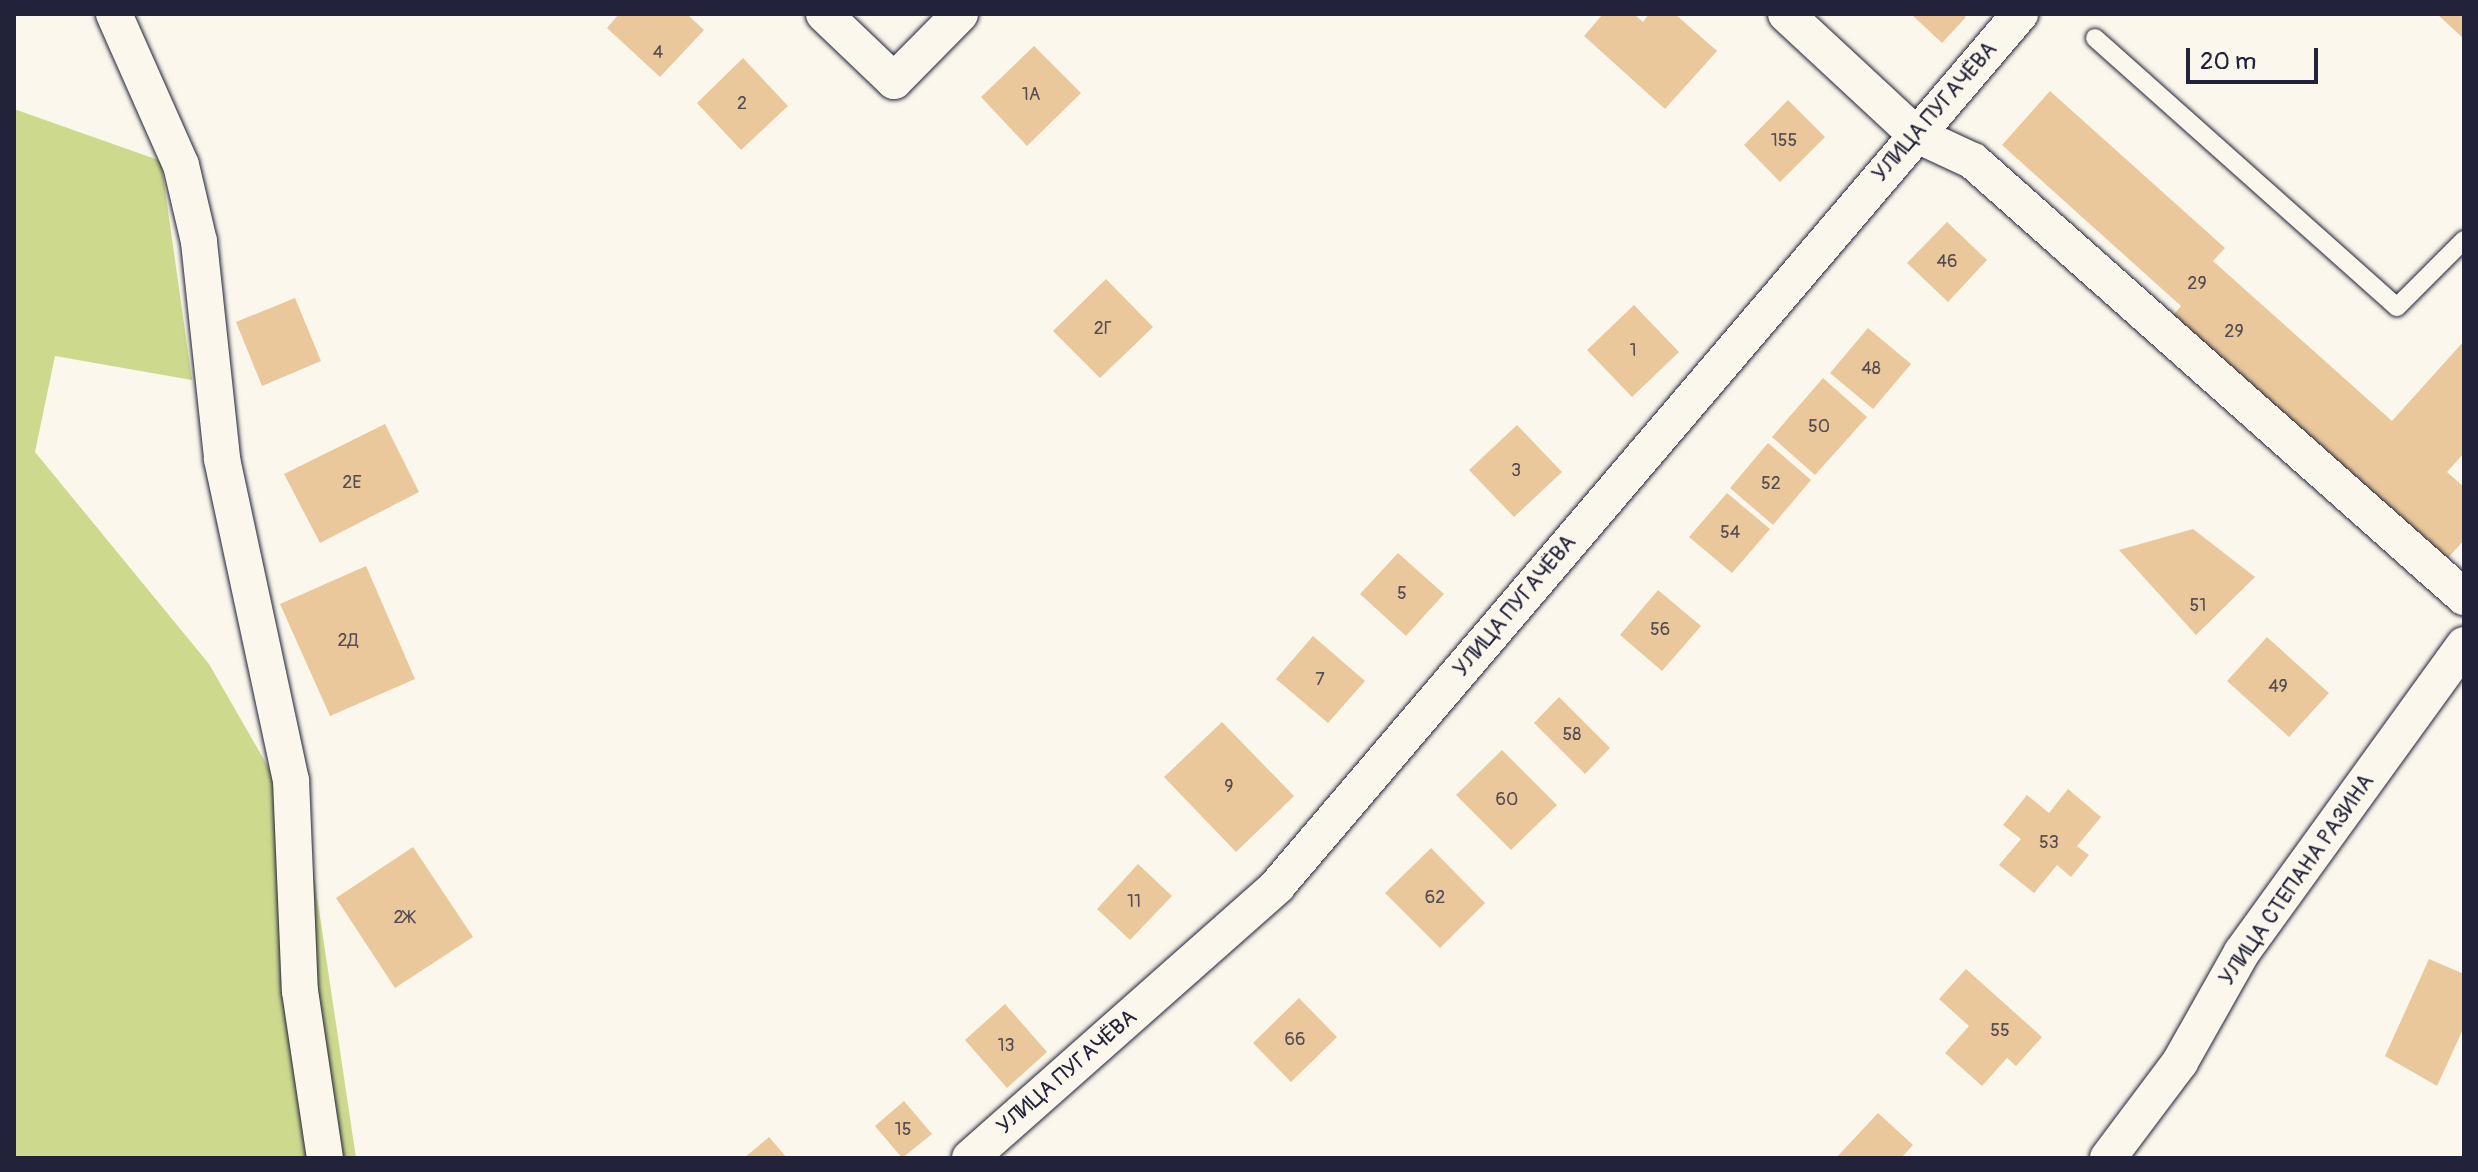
<!DOCTYPE html>
<html>
<head>
<meta charset="utf-8">
<style>
	body { margin:0 }
	#map { position:relative; width:2478px; height:1172px; overflow:hidden; background:#fbf7ec; font-family:Pangolin,sans-serif }
	div>[style] { position:absolute }
	.green>* { inset:0; background:#cdda8d }
	.building>* { inset:0; background:#eac89c }
	.roads { filter:drop-shadow(0 0 2px #22223b) drop-shadow(0 0 2px #22223b) }
	.service>* { height:18px; margin:-9px; padding:0 9px; transform-origin:9px; border-radius:9px; background:#fbf7ec }
	.minor>* { height:36px; margin:-18px; padding:0 18px; transform-origin:18px; border-radius:18px; background:#fbf7ec }
	span { translate:-50% -50%; white-space:nowrap; text-align:center; line-height:1.15; -webkit-text-stroke:7px #fbf7ec; paint-order:stroke }
	.number-label { font-size:18px; color:#544c53 }
	.number-label span { -webkit-text-stroke-width:0 }
	.street-label { font-size:22px; color:#22223b }
	.frame { position:absolute; inset:0; border:16px solid #22223b; pointer-events:none }
	.scale { position:absolute; left:2186px; top:48px; width:132px; height:36px; box-sizing:border-box; border:4px solid #22223b; border-top:0; padding-left:10px; font-size:24px; line-height:28px; white-space:nowrap; color:#22223b; -webkit-text-stroke:6px #fbf7ec; paint-order:stroke }
</style>
</head>
<body>
<div id="map">
	<div class="green">
		<div style="clip-path:polygon(14px 109px,161px 161px,192px 380px,55px 356px,35px 452px,209px 664px,308px 836px,356px 1158px,14px 1158px)"></div>
	</div>
	<div class="building">
		<div style="clip-path:polygon(619px 14px,687px 14px,704px 30px,660px 77px,607px 28px)"></div>
		<div style="clip-path:polygon(1603px 14px,1634px 14px,1643px 22px,1649px 14px,1675px 14px,1717px 51px,1665px 109px,1584px 36px)"></div>
		<div style="clip-path:polygon(1911px 14px,1962px 14px,1966px 17px,1942px 43px)"></div>
		<div style="clip-path:polygon(2437px 14px,2464px 14px,2464px 39px)"></div>
		<div style="clip-path:polygon(1034px 46px,1081px 93px,1027px 146px,981px 97px)"></div>
		<div style="clip-path:polygon(743px 58px,788px 106px,741px 150px,697px 103px)"></div>
		<div style="clip-path:polygon(2050px 91px,2225px 248px,2213px 261px,2392px 421px,2464px 341px,2464px 453px,2447px 472px,2464px 487px,2464px 540px,2439px 568px,2166px 324px,2181px 306px,2002px 145px)"></div>
		<div style="clip-path:polygon(1788px 100px,1825px 137px,1780px 182px,1744px 145px)"></div>
		<div style="clip-path:polygon(1947px 222px,1987px 260px,1948px 302px,1907px 263px)"></div>
		<div style="clip-path:polygon(1106px 279px,1153px 327px,1100px 378px,1053px 331px)"></div>
		<div style="clip-path:polygon(295px 298px,321px 361px,262px 386px,236px 322px)"></div>
		<div style="clip-path:polygon(1634px 305px,1679px 352px,1632px 397px,1587px 350px)"></div>
		<div style="clip-path:polygon(1868px 328px,1911px 364px,1873px 409px,1830px 373px)"></div>
		<div style="clip-path:polygon(1823px 378px,1867px 417px,1815px 475px,1772px 437px)"></div>
		<div style="clip-path:polygon(385px 424px,419px 492px,320px 543px,284px 474px)"></div>
		<div style="clip-path:polygon(1517px 425px,1562px 472px,1514px 517px,1469px 470px)"></div>
		<div style="clip-path:polygon(1768px 443px,1811px 480px,1773px 525px,1730px 488px)"></div>
		<div style="clip-path:polygon(1727px 493px,1770px 529px,1732px 573px,1689px 537px)"></div>
		<div style="clip-path:polygon(2193px 529px,2255px 577px,2196px 635px,2119px 550px)"></div>
		<div style="clip-path:polygon(1398px 553px,1444px 594px,1406px 636px,1360px 594px)"></div>
		<div style="clip-path:polygon(366px 566px,415px 679px,330px 716px,280px 604px)"></div>
		<div style="clip-path:polygon(1658px 590px,1701px 626px,1662px 671px,1620px 635px)"></div>
		<div style="clip-path:polygon(1313px 636px,1365px 681px,1328px 723px,1276px 679px)"></div>
		<div style="clip-path:polygon(2267px 637px,2329px 693px,2289px 737px,2227px 681px)"></div>
		<div style="clip-path:polygon(1559px 697px,1610px 748px,1585px 774px,1534px 723px)"></div>
		<div style="clip-path:polygon(1222px 722px,1294px 796px,1236px 852px,1164px 777px)"></div>
		<div style="clip-path:polygon(1502px 750px,1557px 805px,1511px 850px,1456px 795px)"></div>
		<div style="clip-path:polygon(2068px 789px,2101px 817px,2077px 846px,2089px 855px,2071px 877px,2057px 865px,2034px 893px,1999px 865px,2021px 839px,2003px 825px,2027px 795px,2049px 813px)"></div>
		<div style="clip-path:polygon(413px 847px,473px 937px,395px 988px,336px 898px)"></div>
		<div style="clip-path:polygon(1431px 848px,1485px 903px,1440px 948px,1385px 893px)"></div>
		<div style="clip-path:polygon(1138px 864px,1172px 896px,1130px 940px,1097px 909px)"></div>
		<div style="clip-path:polygon(2429px 959px,2464px 974px,2464px 1027px,2437px 1086px,2385px 1056px)"></div>
		<div style="clip-path:polygon(1966px 969px,2042px 1037px,2016px 1066px,2007px 1058px,1982px 1086px,1945px 1053px,1969px 1026px,1939px 999px)"></div>
		<div style="clip-path:polygon(1299px 998px,1337px 1037px,1291px 1082px,1253px 1043px)"></div>
		<div style="clip-path:polygon(1005px 1004px,1047px 1052px,1007px 1088px,965px 1040px)"></div>
		<div style="clip-path:polygon(904px 1101px,932px 1134px,902px 1158px,875px 1126px)"></div>
		<div style="clip-path:polygon(1878px 1113px,1913px 1145px,1901px 1158px,1836px 1158px)"></div>
		<div style="clip-path:polygon(769px 1137px,787px 1158px,744px 1158px)"></div>
	</div>
	<div class="roads">
		<div class="service">
			<div style="left:2095px;top:38px;width:404px;rotate:41.7deg"></div>
			<div style="left:2397px;top:307px;width:95px;rotate:-45deg"></div>
		</div>
		<div class="minor">
			<div style="left:114px;top:14px;width:165px;rotate:66.1deg"></div>
			<div style="left:181px;top:165px;width:79px;rotate:76.8deg"></div>
			<div style="left:199px;top:242px;width:218px;rotate:83.9deg"></div>
			<div style="left:222px;top:459px;width:328px;rotate:77.9deg"></div>
			<div style="left:291px;top:780px;width:211px;rotate:87.6deg"></div>
			<div style="left:300px;top:991px;width:169px;rotate:81.5deg"></div>
			<div style="left:824px;top:14px;width:97px;rotate:43.7deg"></div>
			<div style="left:894px;top:81px;width:94px;rotate:-45.4deg"></div>
			<div style="left:1786px;top:14px;width:176px;rotate:42.9deg"></div>
			<div style="left:1915px;top:134px;width:64px;rotate:25deg"></div>
			<div style="left:1973px;top:161px;width:657px;rotate:41.6deg"></div>
			<div style="left:970px;top:1158px;width:410px;rotate:-41.5deg"></div>
			<div style="left:1277px;top:886px;width:1146px;rotate:-49.57deg"></div>
			<div style="left:2108px;top:1158px;width:120px;rotate:-53.1deg"></div>
			<div style="left:2180px;top:1062px;width:126px;rotate:-60.6deg"></div>
			<div style="left:2242px;top:952px;width:379px;rotate:-54.1deg"></div>
		</div>
	</div>
	<div class="number-label">
		<span style="left:658px;top:53px">4</span>
		<span style="left:1031px;top:95px">1А</span>
		<span style="left:742px;top:104px">2</span>
		<span style="left:1784px;top:141px">155</span>
		<span style="left:1947px;top:262px">46</span>
		<span style="left:2197px;top:284px">29</span>
		<span style="left:1103px;top:329px">2Г</span>
		<span style="left:2234px;top:332px">29</span>
		<span style="left:1633px;top:351px">1</span>
		<span style="left:1871px;top:369px">48</span>
		<span style="left:1819px;top:427px">50</span>
		<span style="left:1516px;top:471px">3</span>
		<span style="left:352px;top:483px">2Е</span>
		<span style="left:1771px;top:484px">52</span>
		<span style="left:1730px;top:533px">54</span>
		<span style="left:1402px;top:594px">5</span>
		<span style="left:2198px;top:606px">51</span>
		<span style="left:1660px;top:630px">56</span>
		<span style="left:348px;top:641px">2Д</span>
		<span style="left:1320px;top:680px">7</span>
		<span style="left:2278px;top:687px">49</span>
		<span style="left:1572px;top:735px">58</span>
		<span style="left:1229px;top:787px">9</span>
		<span style="left:1507px;top:800px">60</span>
		<span style="left:2049px;top:843px">53</span>
		<span style="left:1435px;top:898px">62</span>
		<span style="left:1134px;top:902px">11</span>
		<span style="left:404px;top:918px">2Ж</span>
		<span style="left:2000px;top:1031px">55</span>
		<span style="left:1295px;top:1040px">66</span>
		<span style="left:1006px;top:1046px">13</span>
		<span style="left:903px;top:1130px">15</span>
	</div>
	<div class="street-label">
		<span style="left:1935px;top:112px;rotate:-49deg">УЛИЦА ПУГАЧЁВА</span>
		<span style="left:1515px;top:606px;rotate:-50deg">УЛИЦА ПУГАЧЁВА</span>
		<span style="left:2297px;top:880px;rotate:-55deg">УЛИЦА СТЕПАНА РАЗИНА</span>
		<span style="left:1067px;top:1072px;rotate:-41deg">УЛИЦА ПУГАЧЁВА</span>
	</div>
	<div class="frame"></div>
	<div class="scale">20 m</div>
</div>
</body>
</html>
